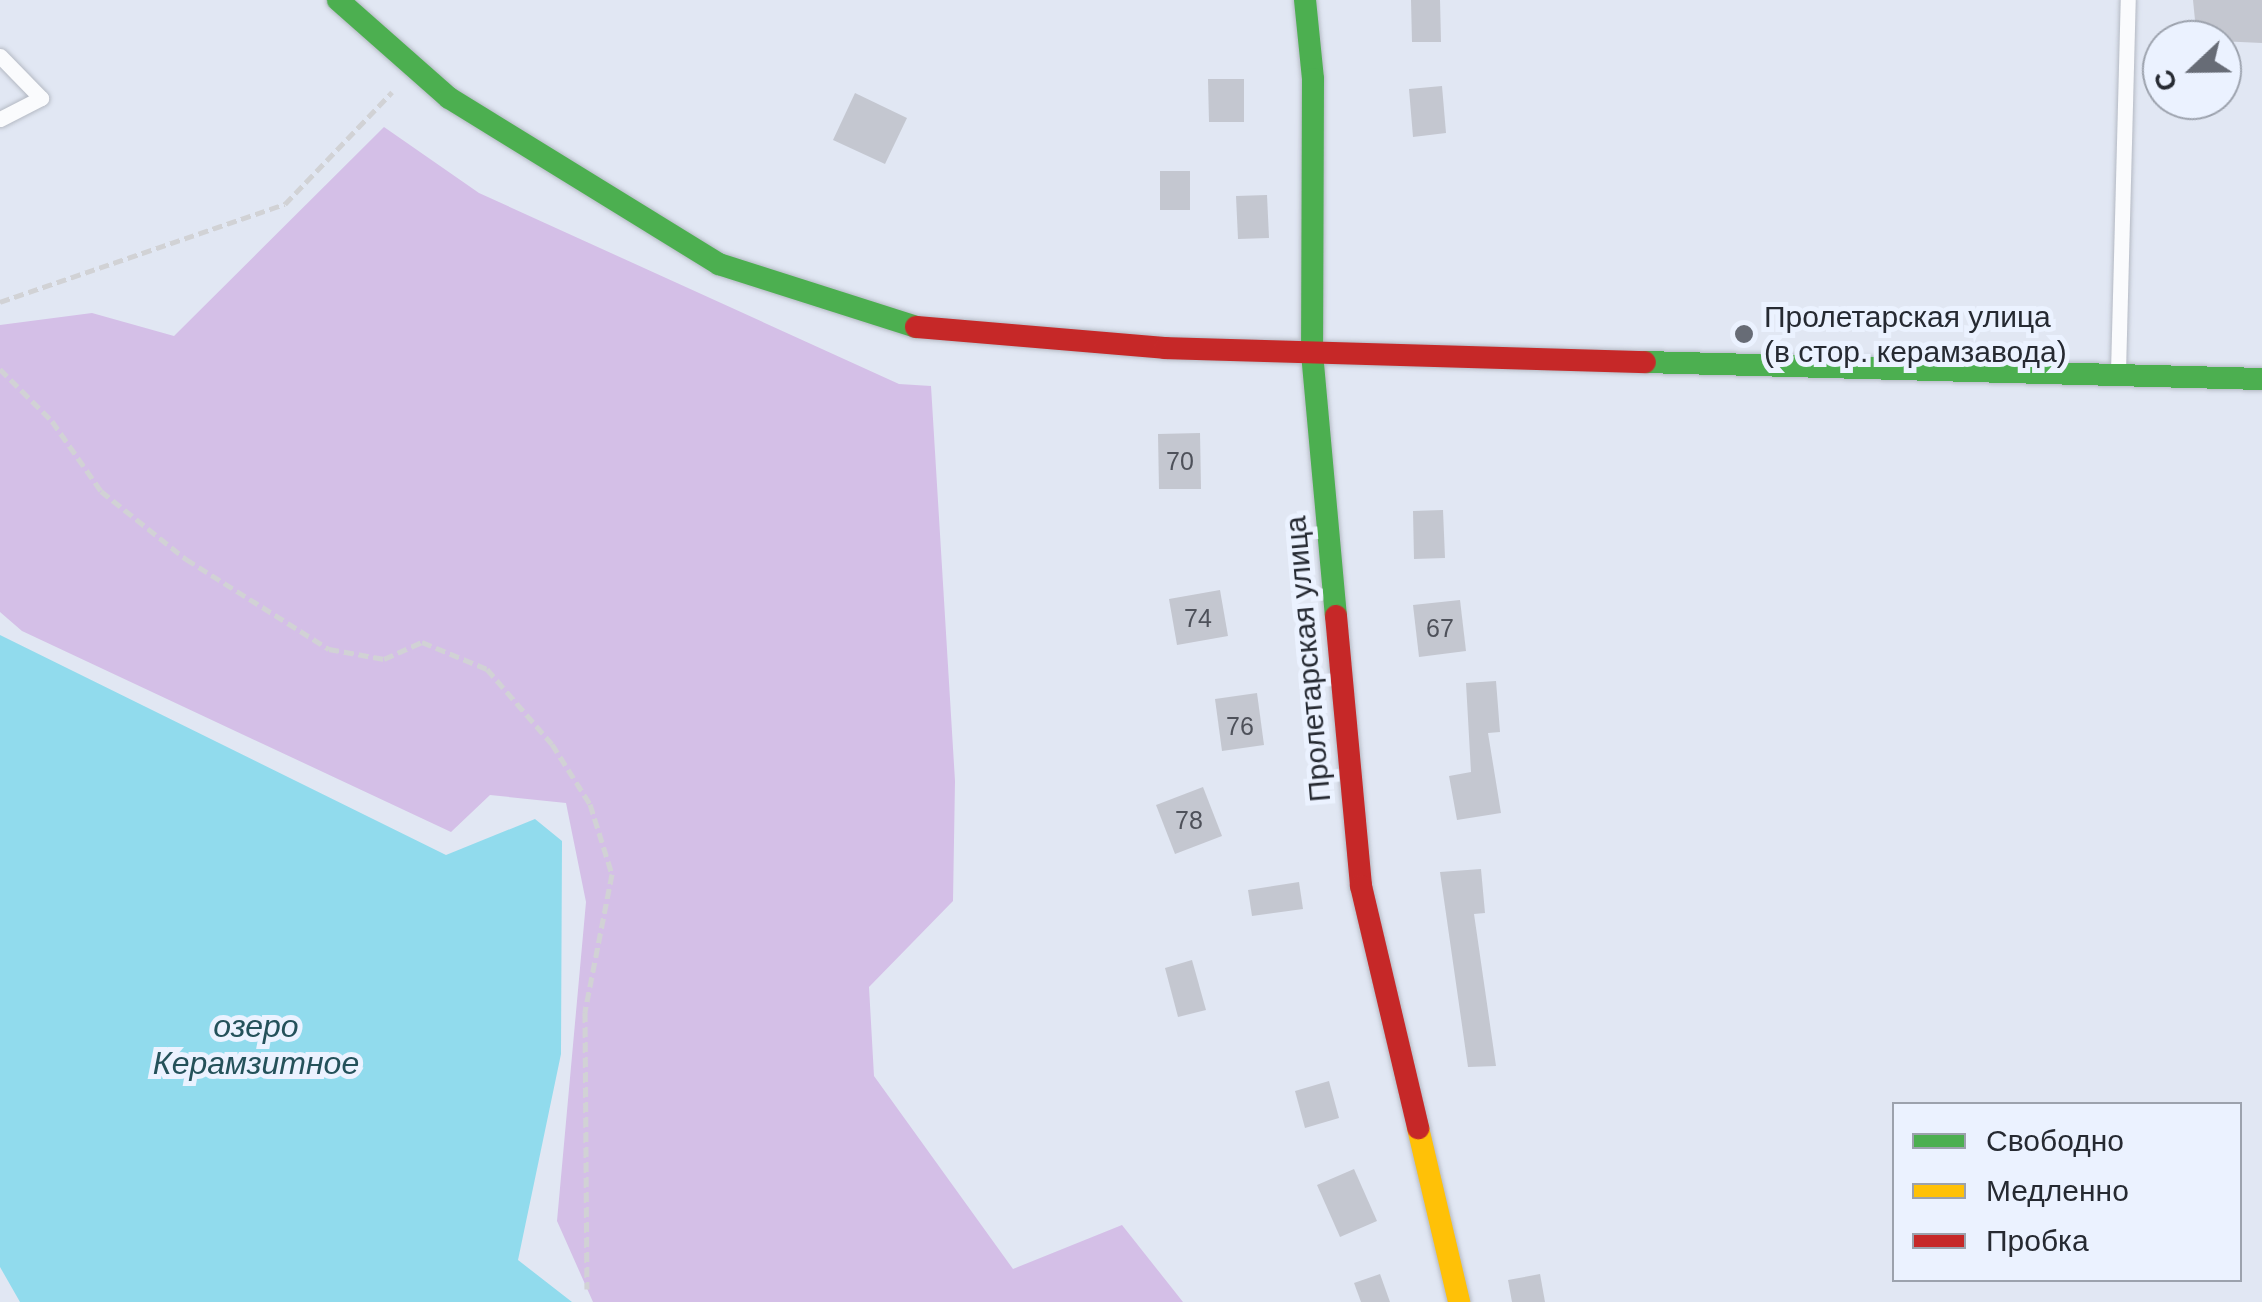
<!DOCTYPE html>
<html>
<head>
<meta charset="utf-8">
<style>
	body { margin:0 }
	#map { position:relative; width:2262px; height:1302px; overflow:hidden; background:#e1e7f3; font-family:Arial,sans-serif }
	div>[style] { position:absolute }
	.forest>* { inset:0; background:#d4bfe7 }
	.water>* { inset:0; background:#91dbed }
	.building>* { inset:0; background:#c4c7d0 }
	.path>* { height:5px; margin-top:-2.5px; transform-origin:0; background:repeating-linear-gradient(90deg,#d1d2d5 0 10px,transparent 0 15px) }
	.roads { filter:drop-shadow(0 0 2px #b4b9c3) drop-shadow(0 0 2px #b4b9c3) }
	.lane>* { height:15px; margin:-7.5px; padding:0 7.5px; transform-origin:7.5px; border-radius:7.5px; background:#fafbfd }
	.fast>* { height:22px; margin:-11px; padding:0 11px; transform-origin:11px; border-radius:11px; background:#4caf50 }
	.slow>* { height:22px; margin:-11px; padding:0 11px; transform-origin:11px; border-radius:11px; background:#ffc107 }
	.jam>* { height:22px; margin:-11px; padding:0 11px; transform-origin:11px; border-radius:11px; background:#c62828 }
	.dots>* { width:28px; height:28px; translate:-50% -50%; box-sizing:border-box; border:5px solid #ebf2ff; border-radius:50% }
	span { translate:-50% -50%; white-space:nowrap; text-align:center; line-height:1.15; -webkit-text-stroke:10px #ebf2ff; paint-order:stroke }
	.number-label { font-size:25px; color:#4e515a }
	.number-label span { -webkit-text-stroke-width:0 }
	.poi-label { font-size:30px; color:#262a32 }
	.left { translate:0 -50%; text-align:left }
	.street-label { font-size:30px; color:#262a32 }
	.water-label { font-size:32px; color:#24515a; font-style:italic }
	.legend { position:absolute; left:1892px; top:1102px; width:350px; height:180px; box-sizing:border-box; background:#ebf2ff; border:2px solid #9ca2ad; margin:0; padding:12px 18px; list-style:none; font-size:30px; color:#262a32 }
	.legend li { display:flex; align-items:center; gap:20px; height:50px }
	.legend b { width:50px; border:2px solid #9ca2ad }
	.north { position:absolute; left:2142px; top:20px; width:100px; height:100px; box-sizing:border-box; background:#ebf2ff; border:2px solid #9ca2ad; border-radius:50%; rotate:248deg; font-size:28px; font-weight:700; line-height:40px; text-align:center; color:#262a32 }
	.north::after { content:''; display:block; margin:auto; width:35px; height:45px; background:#676c76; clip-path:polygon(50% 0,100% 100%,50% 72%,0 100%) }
</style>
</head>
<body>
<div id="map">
	<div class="forest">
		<div style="clip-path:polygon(384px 127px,479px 193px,899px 384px,931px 386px,955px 781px,953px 901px,869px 987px,874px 1076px,1013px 1269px,1122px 1225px,1183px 1302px,593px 1302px,557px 1221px,586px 902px,566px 803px,490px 795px,451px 832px,22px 631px,0 612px,0 325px,92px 313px,174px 336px)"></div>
	</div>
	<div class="water">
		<div style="clip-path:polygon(0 635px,446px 855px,535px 819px,562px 841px,561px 1054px,518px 1260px,572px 1302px,20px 1302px,0 1267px)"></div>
	</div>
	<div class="building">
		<div style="clip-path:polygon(1411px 0,1440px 0,1441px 42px,1412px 42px)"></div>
		<div style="clip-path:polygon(2193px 0,2262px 0,2262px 43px,2197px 40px)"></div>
		<div style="clip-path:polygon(1208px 79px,1244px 79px,1244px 122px,1209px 122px)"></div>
		<div style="clip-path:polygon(1442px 86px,1446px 133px,1413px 137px,1409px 89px)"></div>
		<div style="clip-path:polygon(855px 93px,907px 118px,885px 164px,833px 140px)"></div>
		<div style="clip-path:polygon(1160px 171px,1190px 171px,1190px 210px,1160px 210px)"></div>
		<div style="clip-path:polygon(1267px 195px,1269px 238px,1238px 239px,1236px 196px)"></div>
		<div style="clip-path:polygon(1200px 433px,1201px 489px,1159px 489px,1158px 434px)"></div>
		<div style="clip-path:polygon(1443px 510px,1445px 558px,1414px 559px,1413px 511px)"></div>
		<div style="clip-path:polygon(1220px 590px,1228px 636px,1177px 645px,1169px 599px)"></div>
		<div style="clip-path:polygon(1460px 600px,1466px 651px,1419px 657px,1413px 605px)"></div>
		<div style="clip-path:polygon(1496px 681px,1500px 732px,1488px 733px,1501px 813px,1457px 820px,1449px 776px,1471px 772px,1466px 683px)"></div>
		<div style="clip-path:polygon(1257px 693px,1264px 745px,1222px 751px,1215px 699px)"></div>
		<div style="clip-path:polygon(1203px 787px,1222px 836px,1175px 854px,1156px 805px)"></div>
		<div style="clip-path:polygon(1481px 869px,1485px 913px,1474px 914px,1496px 1066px,1468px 1067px,1440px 872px)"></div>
		<div style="clip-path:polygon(1299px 882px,1303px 909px,1252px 916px,1248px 890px)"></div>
		<div style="clip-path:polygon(1192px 960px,1206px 1010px,1178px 1017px,1165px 968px)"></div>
		<div style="clip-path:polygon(1329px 1081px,1339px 1118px,1305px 1128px,1295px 1091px)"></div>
		<div style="clip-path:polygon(1354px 1169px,1377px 1221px,1340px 1237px,1317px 1185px)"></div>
		<div style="clip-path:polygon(1380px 1274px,1390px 1302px,1361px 1302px,1354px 1283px)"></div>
		<div style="clip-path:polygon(1540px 1274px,1545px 1302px,1512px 1302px,1508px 1280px)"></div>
	</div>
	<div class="path">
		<div style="left:0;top:302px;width:301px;rotate:-19deg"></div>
		<div style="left:285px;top:204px;width:155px;rotate:-46.3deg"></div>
		<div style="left:0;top:369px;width:74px;rotate:45deg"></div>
		<div style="left:52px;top:421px;width:85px;rotate:55deg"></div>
		<div style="left:101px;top:491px;width:109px;rotate:38.7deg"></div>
		<div style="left:186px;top:559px;width:169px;rotate:32.2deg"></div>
		<div style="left:329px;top:649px;width:56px;rotate:10.3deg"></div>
		<div style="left:384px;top:659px;width:42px;rotate:-24.1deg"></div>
		<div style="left:422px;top:642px;width:70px;rotate:22.6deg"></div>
		<div style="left:487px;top:669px;width:99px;rotate:49.1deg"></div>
		<div style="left:552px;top:744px;width:71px;rotate:57.7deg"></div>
		<div style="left:590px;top:804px;width:73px;rotate:72.6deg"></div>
		<div style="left:612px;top:874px;width:141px;rotate:101.1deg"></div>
		<div style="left:585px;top:1012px;width:277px;rotate:89.6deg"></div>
	</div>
	<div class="roads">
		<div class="lane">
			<div style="left:0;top:56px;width:59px;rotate:45.7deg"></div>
			<div style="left:41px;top:98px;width:46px;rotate:152.9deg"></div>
			<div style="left:2118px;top:372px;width:372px;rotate:-88.5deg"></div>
		</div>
		<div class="fast">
			<div style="left:338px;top:0;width:148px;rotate:41.4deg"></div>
			<div style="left:449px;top:98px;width:317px;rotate:31.6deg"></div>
			<div style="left:719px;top:264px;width:207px;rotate:17.7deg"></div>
			<div style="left:1305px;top:0;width:79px;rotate:84.2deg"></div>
			<div style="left:1313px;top:79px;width:274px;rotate:90.2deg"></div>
			<div style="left:1312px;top:353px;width:264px;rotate:84.8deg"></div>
			<div style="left:1645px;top:362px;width:617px;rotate:1.58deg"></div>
		</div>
		<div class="slow">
			<div style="left:1418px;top:1128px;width:179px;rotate:76.7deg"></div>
		</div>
		<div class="jam">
			<div style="left:916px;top:327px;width:250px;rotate:4.8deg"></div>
			<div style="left:1165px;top:348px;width:480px;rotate:1.7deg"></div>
			<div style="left:1336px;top:616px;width:271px;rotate:84.7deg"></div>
			<div style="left:1361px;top:886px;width:249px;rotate:76.7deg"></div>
		</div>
	</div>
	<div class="dots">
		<div style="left:1744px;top:334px;background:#676c76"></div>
	</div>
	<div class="number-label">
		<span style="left:1180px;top:461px">70</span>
		<span style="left:1198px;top:618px">74</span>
		<span style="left:1440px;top:628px">67</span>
		<span style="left:1240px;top:726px">76</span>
		<span style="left:1189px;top:820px">78</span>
	</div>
	<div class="poi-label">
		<span class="left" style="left:1764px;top:334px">Пролетарская улица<br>(в стор. керамзавода)</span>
	</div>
	<div class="street-label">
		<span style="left:1308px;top:659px;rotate:-95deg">Пролетарская улица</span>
	</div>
	<div class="water-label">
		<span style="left:256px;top:1045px">озеро<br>Керамзитное</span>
	</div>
	<ul class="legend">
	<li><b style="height:12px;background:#4caf50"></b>Свободно</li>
	<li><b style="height:12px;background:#ffc107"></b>Медленно</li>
	<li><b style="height:12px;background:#c62828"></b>Пробка</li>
	</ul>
	<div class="north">С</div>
</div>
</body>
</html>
